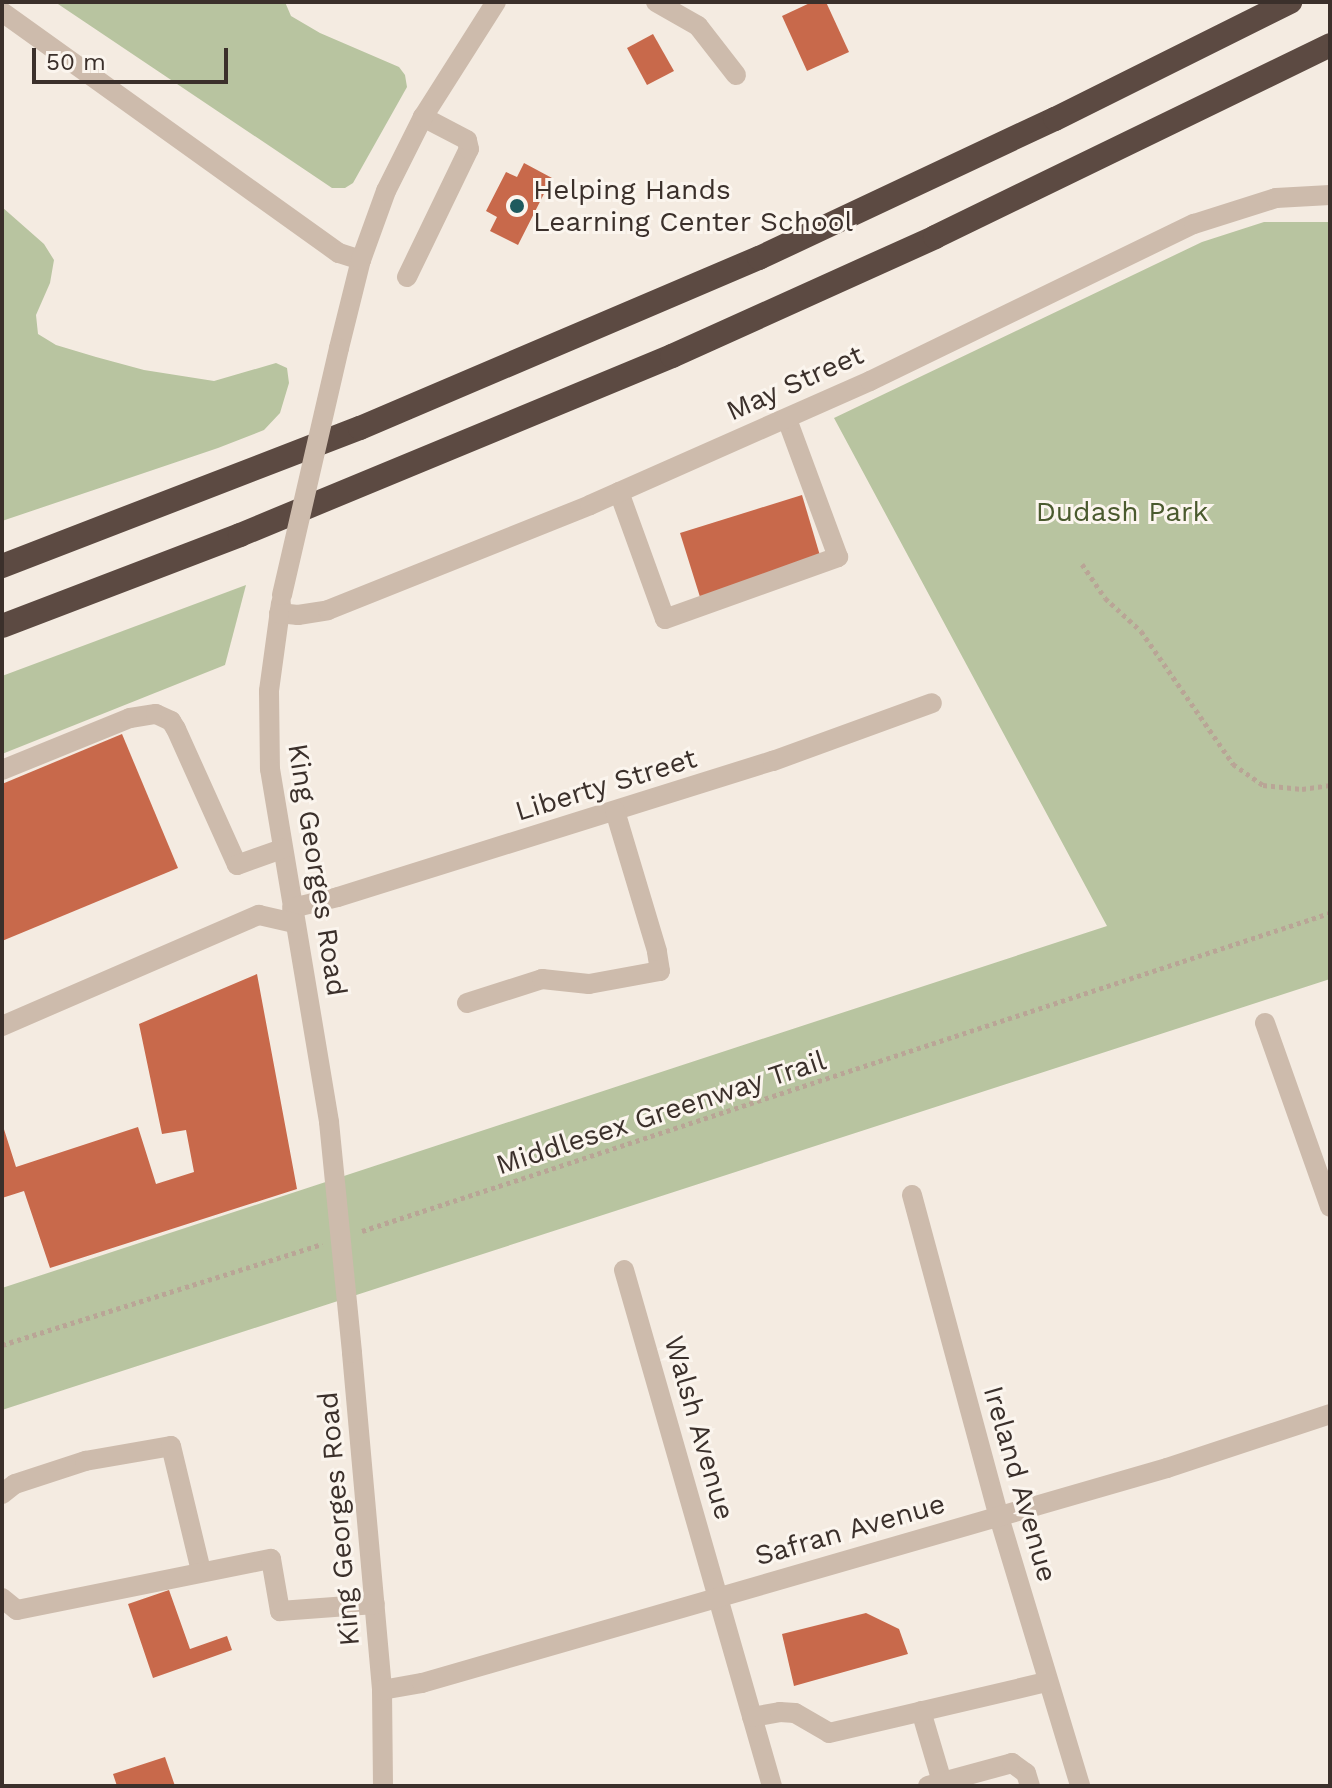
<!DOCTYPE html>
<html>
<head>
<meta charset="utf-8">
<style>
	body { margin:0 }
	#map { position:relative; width:1332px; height:1788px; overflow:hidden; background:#f4ebe1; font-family:"Work Sans",sans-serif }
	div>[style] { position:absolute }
	.green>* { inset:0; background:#b8c4a0 }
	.building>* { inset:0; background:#c8694b }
	.path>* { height:5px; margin-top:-2.5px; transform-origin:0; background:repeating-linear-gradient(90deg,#b9a596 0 4px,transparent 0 8px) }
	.minor>* { height:20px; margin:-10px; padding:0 10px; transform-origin:10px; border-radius:10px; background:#cdbbac }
	.highway>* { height:24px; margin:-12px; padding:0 12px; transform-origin:12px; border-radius:12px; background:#5c4a42 }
	.minor-bridge>* { height:20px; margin:-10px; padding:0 10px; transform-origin:10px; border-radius:10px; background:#cdbbac }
	.dots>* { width:22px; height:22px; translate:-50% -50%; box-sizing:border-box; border:4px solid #fbf5ee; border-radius:50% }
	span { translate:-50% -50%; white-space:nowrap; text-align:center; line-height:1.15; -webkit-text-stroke:6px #fbf5ee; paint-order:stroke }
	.poi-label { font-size:28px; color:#3b302b }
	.left { translate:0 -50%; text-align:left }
	.street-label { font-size:28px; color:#3b302b }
	.park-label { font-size:28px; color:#4a5a2e }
	.frame { position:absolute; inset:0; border:4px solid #3b302b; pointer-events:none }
	.scale { position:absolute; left:32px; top:48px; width:196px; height:36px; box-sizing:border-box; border:4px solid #3b302b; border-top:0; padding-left:10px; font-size:24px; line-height:28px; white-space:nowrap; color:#3b302b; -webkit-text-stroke:6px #fbf5ee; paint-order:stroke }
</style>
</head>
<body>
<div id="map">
	<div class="green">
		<div style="clip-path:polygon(55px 2px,285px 2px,291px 16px,320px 33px,399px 67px,405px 75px,407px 87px,353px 183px,345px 188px,332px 188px)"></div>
		<div style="clip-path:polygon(2px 207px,44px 244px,54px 260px,50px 283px,36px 315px,38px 334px,56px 345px,96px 357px,144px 370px,214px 381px,276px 363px,287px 368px,289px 383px,280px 413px,264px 430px,218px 448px,2px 521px)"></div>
		<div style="clip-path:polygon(1264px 222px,1330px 222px,1330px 979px,2px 1410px,2px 1288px,1107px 926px,834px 418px,1202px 242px)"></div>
		<div style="clip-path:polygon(246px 585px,225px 665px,2px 754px,2px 676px)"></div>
	</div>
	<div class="building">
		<div style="clip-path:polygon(812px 2px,826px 2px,849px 52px,807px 71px,782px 16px)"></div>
		<div style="clip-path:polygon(653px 34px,674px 71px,647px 85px,627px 48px)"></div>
		<div style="clip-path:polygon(524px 163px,552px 178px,518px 245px,490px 231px,497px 217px,486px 211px,506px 172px,517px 177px)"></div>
		<div style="clip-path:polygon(802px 495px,821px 559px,700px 597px,680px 533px)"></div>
		<div style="clip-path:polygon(122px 734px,178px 868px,2px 941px,2px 784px)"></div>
		<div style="clip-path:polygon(257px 974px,297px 1189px,50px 1268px,24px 1191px,2px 1198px,2px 1123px,16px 1167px,138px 1127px,156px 1184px,194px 1172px,186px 1130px,162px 1134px,139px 1024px)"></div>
		<div style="clip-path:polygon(169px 1590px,190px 1649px,227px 1636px,232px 1650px,153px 1678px,128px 1604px)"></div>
		<div style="clip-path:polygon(866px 1613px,899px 1629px,908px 1654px,794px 1686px,782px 1634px)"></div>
		<div style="clip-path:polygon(165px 1757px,175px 1786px,117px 1786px,113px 1774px)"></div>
	</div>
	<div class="path">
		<div style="left:1082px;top:564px;width:41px;rotate:55.9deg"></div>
		<div style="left:1105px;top:598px;width:49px;rotate:42.5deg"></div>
		<div style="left:1141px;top:631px;width:162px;rotate:55.3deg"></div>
		<div style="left:1233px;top:764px;width:37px;rotate:35deg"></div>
		<div style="left:1263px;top:785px;width:39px;rotate:6deg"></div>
		<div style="left:1302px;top:789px;width:28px;rotate:-8deg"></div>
		<div style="left:362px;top:1231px;width:1019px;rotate:-18.19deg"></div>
		<div style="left:2px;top:1345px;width:336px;rotate:-17.5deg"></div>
	</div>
	<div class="minor">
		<div style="left:656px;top:2px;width:48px;rotate:29.7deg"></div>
		<div style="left:698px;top:26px;width:62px;rotate:52.2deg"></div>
		<div style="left:2px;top:12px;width:414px;rotate:35.6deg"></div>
		<div style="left:339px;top:253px;width:23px;rotate:18deg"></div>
		<div style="left:407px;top:277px;width:142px;rotate:-64.2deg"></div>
		<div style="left:469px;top:149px;width:9px;rotate:-103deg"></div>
		<div style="left:467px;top:140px;width:50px;rotate:-152.4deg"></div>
		<div style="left:339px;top:348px;width:91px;rotate:-76deg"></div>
		<div style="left:361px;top:260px;width:73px;rotate:-70.1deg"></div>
		<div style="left:386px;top:191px;width:83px;rotate:-63.4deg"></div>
		<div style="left:423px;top:117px;width:136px;rotate:-57.6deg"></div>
		<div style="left:619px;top:492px;width:135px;rotate:70.1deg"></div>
		<div style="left:665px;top:619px;width:184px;rotate:-19.7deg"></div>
		<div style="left:838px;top:557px;width:147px;rotate:-110.3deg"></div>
		<div style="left:281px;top:603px;width:89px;rotate:97.8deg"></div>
		<div style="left:269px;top:691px;width:78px;rotate:89.3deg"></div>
		<div style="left:270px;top:769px;width:358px;rotate:80.5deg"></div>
		<div style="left:279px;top:613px;width:19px;rotate:6deg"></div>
		<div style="left:298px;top:615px;width:30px;rotate:-9deg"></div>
		<div style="left:328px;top:610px;width:282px;rotate:-21.8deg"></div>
		<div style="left:590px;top:505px;width:306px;rotate:-23.9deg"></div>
		<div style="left:870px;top:381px;width:360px;rotate:-25.9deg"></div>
		<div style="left:1194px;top:224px;width:86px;rotate:-17.6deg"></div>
		<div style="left:1276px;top:198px;width:54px;rotate:-3.2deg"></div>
		<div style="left:2px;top:770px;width:138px;rotate:-22.1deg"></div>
		<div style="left:130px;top:718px;width:26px;rotate:-9deg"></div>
		<div style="left:156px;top:714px;width:17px;rotate:25deg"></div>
		<div style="left:171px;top:721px;width:9px;rotate:58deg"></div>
		<div style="left:176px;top:729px;width:149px;rotate:65.8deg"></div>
		<div style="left:237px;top:865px;width:48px;rotate:-19.6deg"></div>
		<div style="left:292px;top:908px;width:47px;rotate:-13.4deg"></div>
		<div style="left:338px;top:897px;width:456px;rotate:-17.4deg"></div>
		<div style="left:773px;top:761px;width:169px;rotate:-20deg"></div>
		<div style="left:467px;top:1003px;width:79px;rotate:-17.7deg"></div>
		<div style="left:542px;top:979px;width:47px;rotate:6.1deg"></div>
		<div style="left:589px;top:984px;width:72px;rotate:-10.4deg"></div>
		<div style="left:660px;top:971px;width:20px;rotate:-99deg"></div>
		<div style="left:657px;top:951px;width:146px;rotate:-106.7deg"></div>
		<div style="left:1265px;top:1023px;width:195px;rotate:70.5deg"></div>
		<div style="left:2px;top:1026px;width:280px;rotate:-23.4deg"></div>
		<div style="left:259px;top:915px;width:37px;rotate:13deg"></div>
		<div style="left:912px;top:1195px;width:334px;rotate:74.9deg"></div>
		<div style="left:999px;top:1517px;width:281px;rotate:73.2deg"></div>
		<div style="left:624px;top:1270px;width:537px;rotate:74deg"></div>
		<div style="left:352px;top:1353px;width:338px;rotate:84.9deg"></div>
		<div style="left:382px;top:1690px;width:96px;rotate:89.4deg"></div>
		<div style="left:2px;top:1494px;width:16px;rotate:-38deg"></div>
		<div style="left:15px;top:1484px;width:74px;rotate:-18.2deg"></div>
		<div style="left:85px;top:1461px;width:87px;rotate:-9.9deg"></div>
		<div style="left:171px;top:1446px;width:129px;rotate:76.5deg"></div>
		<div style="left:2px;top:1598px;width:19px;rotate:39deg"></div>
		<div style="left:17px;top:1610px;width:259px;rotate:-11.4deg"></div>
		<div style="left:271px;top:1559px;width:53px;rotate:80.2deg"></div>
		<div style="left:280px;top:1611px;width:95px;rotate:-4.2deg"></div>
		<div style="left:382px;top:1690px;width:41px;rotate:-9.9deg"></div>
		<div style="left:422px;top:1683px;width:775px;rotate:-16.1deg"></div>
		<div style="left:1167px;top:1468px;width:172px;rotate:-18.3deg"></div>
		<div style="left:921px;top:1711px;width:74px;rotate:73.5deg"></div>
		<div style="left:752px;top:1717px;width:28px;rotate:-10deg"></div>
		<div style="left:780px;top:1712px;width:15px;rotate:4deg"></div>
		<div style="left:795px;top:1713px;width:39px;rotate:30deg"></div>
		<div style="left:829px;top:1733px;width:224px;rotate:-13.2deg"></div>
		<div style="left:928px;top:1786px;width:87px;rotate:-15.3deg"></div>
		<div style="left:1012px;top:1763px;width:17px;rotate:36deg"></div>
		<div style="left:1026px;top:1773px;width:14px;rotate:73deg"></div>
	</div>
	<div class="highway">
		<div style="left:2px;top:566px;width:384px;rotate:-21.1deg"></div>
		<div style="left:360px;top:428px;width:434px;rotate:-23.1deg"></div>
		<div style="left:759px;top:258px;width:327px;rotate:-25.2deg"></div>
		<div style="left:1055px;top:119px;width:263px;rotate:-26.5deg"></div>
		<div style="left:2px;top:626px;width:255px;rotate:-20.9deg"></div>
		<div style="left:240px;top:535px;width:468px;rotate:-22.5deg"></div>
		<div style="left:672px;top:356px;width:289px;rotate:-24.3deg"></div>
		<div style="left:935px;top:237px;width:439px;rotate:-25.9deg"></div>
	</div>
	<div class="minor-bridge">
		<div style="left:282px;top:595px;width:253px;rotate:-77deg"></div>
		<div style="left:329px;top:1122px;width:232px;rotate:84.3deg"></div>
	</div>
	<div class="dots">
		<div style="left:517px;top:206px;background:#1f5a5e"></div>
	</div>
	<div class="poi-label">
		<span class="left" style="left:533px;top:206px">Helping Hands<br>Learning Center School</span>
	</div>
	<div class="street-label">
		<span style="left:795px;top:383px;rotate:-24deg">May Street</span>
		<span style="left:606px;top:785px;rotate:-17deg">Liberty Street</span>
		<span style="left:317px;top:870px;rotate:81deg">King Georges Road</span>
		<span style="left:661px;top:1113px;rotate:-18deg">Middlesex Greenway Trail</span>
		<span style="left:699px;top:1428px;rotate:74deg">Walsh Avenue</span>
		<span style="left:1020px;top:1484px;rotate:74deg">Ireland Avenue</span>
		<span style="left:339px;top:1519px;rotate:-95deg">King Georges Road</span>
		<span style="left:850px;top:1530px;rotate:-16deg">Safran Avenue</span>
	</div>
	<div class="park-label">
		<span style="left:1122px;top:512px">Dudash Park</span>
	</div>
	<div class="frame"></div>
	<div class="scale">50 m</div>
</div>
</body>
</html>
